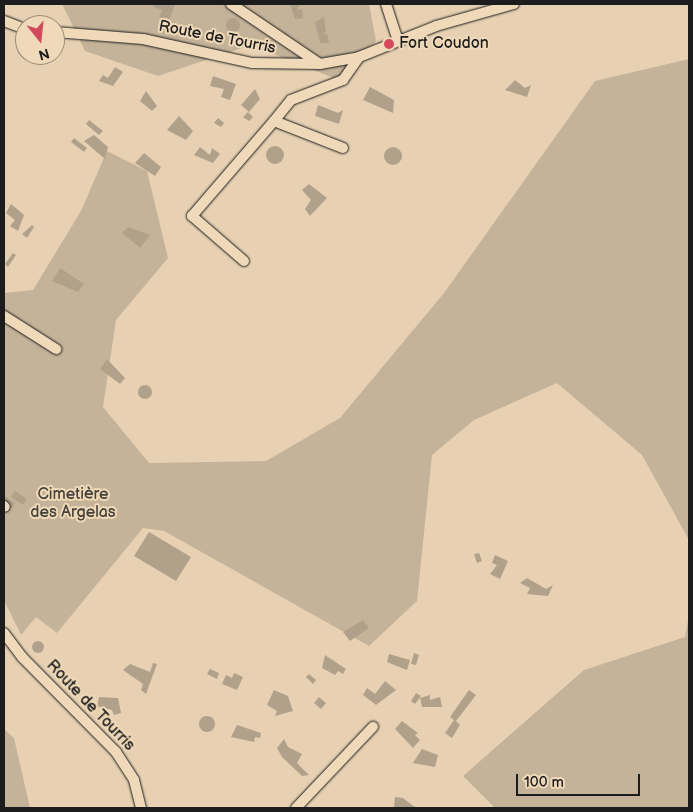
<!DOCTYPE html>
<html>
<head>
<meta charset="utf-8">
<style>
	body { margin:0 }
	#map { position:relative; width:693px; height:812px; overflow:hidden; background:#e7d1b2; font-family:"Balsamiq Sans",sans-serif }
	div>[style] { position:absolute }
	.green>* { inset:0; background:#c5b399 }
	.building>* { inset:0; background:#b1a18b }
	.round { border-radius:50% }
	.roads { filter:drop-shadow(0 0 1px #1c1c1c) drop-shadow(0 0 1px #1c1c1c) }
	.minor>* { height:10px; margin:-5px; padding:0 5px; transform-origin:5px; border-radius:5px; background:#efd9b8 }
	.dots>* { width:14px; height:14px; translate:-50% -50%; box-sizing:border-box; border:2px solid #efd9b8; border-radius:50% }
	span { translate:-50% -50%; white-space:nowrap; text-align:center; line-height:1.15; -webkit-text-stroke:4px #efd9b8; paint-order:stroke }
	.street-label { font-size:16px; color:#1c1c1c }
	.poi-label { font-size:16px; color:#1c1c1c }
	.left { translate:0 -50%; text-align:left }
	.park-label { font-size:16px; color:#46423b }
	.frame { position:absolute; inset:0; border:5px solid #1c1c1c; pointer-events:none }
	.north { position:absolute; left:15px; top:15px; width:50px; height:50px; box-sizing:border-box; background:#efd9b8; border:1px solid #9b8d7a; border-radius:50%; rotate:164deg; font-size:14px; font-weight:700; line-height:20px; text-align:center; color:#1c1c1c }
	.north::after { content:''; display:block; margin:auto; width:18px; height:22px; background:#d1495b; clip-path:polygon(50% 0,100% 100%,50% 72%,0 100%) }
	.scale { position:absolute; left:516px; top:774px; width:124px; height:22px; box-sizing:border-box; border:2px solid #1c1c1c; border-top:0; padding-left:6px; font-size:15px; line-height:18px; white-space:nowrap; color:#1c1c1c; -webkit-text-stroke:4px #efd9b8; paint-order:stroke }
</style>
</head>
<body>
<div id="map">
	<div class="green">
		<div style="clip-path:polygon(62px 4px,369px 4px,376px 41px,344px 82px,251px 45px,158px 76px,85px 51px)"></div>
		<div style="clip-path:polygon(689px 59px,689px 540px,642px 455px,557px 383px,474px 420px,432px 455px,417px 601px,369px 646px,164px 531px,143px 528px,57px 633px,36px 617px,21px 635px,4px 600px,4px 293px,33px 290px,81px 211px,107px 151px,147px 171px,168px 258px,116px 320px,103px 407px,149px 463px,266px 461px,340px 418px,444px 293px,595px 81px)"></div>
		<div style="clip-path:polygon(689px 615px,689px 808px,495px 808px,463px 776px,584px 670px,685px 637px)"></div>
		<div style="clip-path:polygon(4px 729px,14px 738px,30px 808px,4px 808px)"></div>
	</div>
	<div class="building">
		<div style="clip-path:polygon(154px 4px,175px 5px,169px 21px,159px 17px,162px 10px,153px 7px)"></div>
		<div style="clip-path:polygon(290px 4px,300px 4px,297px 10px,302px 9px,303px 18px,295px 19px)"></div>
		<div style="clip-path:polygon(324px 17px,326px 32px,322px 34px,327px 34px,329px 43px,320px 43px,315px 22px)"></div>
		<div class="round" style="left:226px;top:18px;width:14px;height:14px"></div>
		<div style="clip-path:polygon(115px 67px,123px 72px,113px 86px,99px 81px,103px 75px,108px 78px)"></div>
		<div style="clip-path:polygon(213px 76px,236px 84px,230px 100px,221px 97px,224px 89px,210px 86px)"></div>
		<div style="clip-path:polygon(515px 80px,525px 88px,531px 85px,527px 97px,505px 90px)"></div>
		<div style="clip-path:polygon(370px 87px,394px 100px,393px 113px,363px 100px)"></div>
		<div style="clip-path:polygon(255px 89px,260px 99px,249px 112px,241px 105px)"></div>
		<div style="clip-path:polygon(146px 91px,157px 106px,152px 111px,140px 101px)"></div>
		<div style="clip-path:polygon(318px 105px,338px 113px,343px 110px,339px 124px,315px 116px)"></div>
		<div style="clip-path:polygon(248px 112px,253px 117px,249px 121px,243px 117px)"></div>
		<div style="clip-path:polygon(179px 116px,193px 131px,186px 140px,167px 130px)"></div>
		<div style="clip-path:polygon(218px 118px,224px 123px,221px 127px,214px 123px)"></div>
		<div style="clip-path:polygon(89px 120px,103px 131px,99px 135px,86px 124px)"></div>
		<div style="clip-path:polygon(94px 135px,108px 147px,105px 159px,84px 141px)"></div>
		<div style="clip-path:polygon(74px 138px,87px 148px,84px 152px,71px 142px)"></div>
		<div class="round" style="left:266px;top:146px;width:18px;height:18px"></div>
		<div style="clip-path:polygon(200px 147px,210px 155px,212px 148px,220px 154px,213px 163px,194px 155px)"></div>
		<div class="round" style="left:384px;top:147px;width:18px;height:18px"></div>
		<div style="clip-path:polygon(144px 153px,161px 167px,155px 176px,135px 163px)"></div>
		<div style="clip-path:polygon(309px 184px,327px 198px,310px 216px,305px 209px,311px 200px,302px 190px)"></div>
		<div style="clip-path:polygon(11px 204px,24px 215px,18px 231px,10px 226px,15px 220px,6px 213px)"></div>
		<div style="clip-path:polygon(32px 225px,34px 227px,27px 238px,22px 234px)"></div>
		<div style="clip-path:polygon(128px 227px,150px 235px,140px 248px,122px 233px)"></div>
		<div style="clip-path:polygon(13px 253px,16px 255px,8px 267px,5px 264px)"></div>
		<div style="clip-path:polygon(60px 268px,84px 284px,78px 292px,52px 281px)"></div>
		<div style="clip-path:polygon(107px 359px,125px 378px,120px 384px,100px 369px)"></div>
		<div class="round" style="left:138px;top:385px;width:14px;height:14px"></div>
		<div style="clip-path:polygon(15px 491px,27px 499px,23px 505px,11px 497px)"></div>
		<div style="clip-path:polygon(4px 496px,15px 503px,12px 508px,4px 502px)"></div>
		<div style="clip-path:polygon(149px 532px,191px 557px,176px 581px,134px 556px)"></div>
		<div style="clip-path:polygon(479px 553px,482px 561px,477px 563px,474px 554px)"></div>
		<div style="clip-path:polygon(495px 555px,508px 561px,500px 579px,490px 574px,497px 565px,492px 563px)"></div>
		<div style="clip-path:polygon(527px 578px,546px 589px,553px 585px,548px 596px,527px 594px,530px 588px,520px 583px)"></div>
		<div style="clip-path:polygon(363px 620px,369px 628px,350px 641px,343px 632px)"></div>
		<div class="round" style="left:32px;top:641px;width:12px;height:12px"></div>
		<div style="clip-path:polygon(414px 653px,419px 655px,416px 665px,411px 664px)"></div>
		<div style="clip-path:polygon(389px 654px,410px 660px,407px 670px,387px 662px)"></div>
		<div style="clip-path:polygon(325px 655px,346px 669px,343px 674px,338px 671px,335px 675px,322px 668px)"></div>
		<div style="clip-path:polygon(153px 663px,157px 664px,146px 694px,141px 690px,143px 684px,123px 670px,130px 664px,150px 672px)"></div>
		<div style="clip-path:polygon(210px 669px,219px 673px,217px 679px,207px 674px)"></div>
		<div style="clip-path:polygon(234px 673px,243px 677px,237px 690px,222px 684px,226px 675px,232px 678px)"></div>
		<div style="clip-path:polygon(309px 674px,316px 680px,313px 684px,306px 677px)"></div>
		<div style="clip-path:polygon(385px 681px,396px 690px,376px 705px,363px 695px,367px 688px,375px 694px)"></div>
		<div style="clip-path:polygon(274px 690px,288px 696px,293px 711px,275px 716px,277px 711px,267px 705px)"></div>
		<div style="clip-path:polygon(469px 690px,476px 695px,456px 721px,460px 725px,452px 738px,445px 733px,454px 720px,450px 717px)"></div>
		<div style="clip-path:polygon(416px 693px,421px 696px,415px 704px,411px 701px)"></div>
		<div style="clip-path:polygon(430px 695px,430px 700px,440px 697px,442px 707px,422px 707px,420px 698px)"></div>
		<div style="clip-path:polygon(99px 697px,118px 698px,121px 713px,114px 715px,112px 710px,97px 706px)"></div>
		<div style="clip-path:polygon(319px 697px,326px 703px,321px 709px,314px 703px)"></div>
		<div class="round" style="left:199px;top:716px;width:16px;height:16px"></div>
		<div style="clip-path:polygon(402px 721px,418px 733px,415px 735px,420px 740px,413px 748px,395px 729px)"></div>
		<div style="clip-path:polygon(237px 725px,261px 733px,260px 738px,255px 737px,254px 742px,231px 737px)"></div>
		<div style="clip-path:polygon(284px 739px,288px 747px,302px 754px,297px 763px,309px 775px,302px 776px,282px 757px,277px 748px)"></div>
		<div style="clip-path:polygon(422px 749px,438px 755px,435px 767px,413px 763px)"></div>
		<div style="clip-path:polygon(395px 797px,403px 798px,416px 808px,394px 807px)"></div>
	</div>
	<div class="roads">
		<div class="minor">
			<div style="left:231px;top:4px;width:107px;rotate:34deg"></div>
			<div style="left:386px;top:4px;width:38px;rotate:72deg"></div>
			<div style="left:4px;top:21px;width:22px;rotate:21deg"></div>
			<div style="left:55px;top:32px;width:88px;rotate:4.5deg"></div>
			<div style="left:143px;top:39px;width:112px;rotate:12.4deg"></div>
			<div style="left:252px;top:63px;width:68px;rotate:0.8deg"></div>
			<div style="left:320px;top:64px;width:40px;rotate:-10deg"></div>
			<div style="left:359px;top:57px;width:83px;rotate:-21.9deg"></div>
			<div style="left:436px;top:26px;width:81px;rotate:-15.8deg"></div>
			<div style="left:343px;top:148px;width:74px;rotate:-158.6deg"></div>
			<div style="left:274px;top:121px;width:27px;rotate:-51deg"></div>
			<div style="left:291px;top:100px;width:56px;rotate:-21deg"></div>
			<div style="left:343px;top:80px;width:28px;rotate:-55deg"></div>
			<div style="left:244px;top:261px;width:69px;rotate:-139.1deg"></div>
			<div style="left:192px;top:216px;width:125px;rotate:-49.2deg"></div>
			<div style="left:4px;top:316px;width:62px;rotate:32.4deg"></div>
			<div style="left:4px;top:506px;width:1px;rotate:45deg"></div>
			<div style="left:4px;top:633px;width:30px;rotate:53deg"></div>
			<div style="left:22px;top:657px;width:134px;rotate:45.3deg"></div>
			<div style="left:116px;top:752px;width:33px;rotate:57deg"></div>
			<div style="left:134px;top:780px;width:29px;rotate:76deg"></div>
			<div style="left:296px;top:808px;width:112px;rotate:-46.5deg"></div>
		</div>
	</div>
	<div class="dots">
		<div style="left:389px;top:44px;background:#d1495b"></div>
	</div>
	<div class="street-label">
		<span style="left:217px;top:38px;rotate:11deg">Route de Tourris</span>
		<span style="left:90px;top:706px;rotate:46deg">Route de Tourris</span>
	</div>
	<div class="poi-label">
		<span class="left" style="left:399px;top:44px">Fort Coudon</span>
	</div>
	<div class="park-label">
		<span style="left:73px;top:504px">Cimetière<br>des Argelas</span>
	</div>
	<div class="frame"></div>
	<div class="north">N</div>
	<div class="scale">100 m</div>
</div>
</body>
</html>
